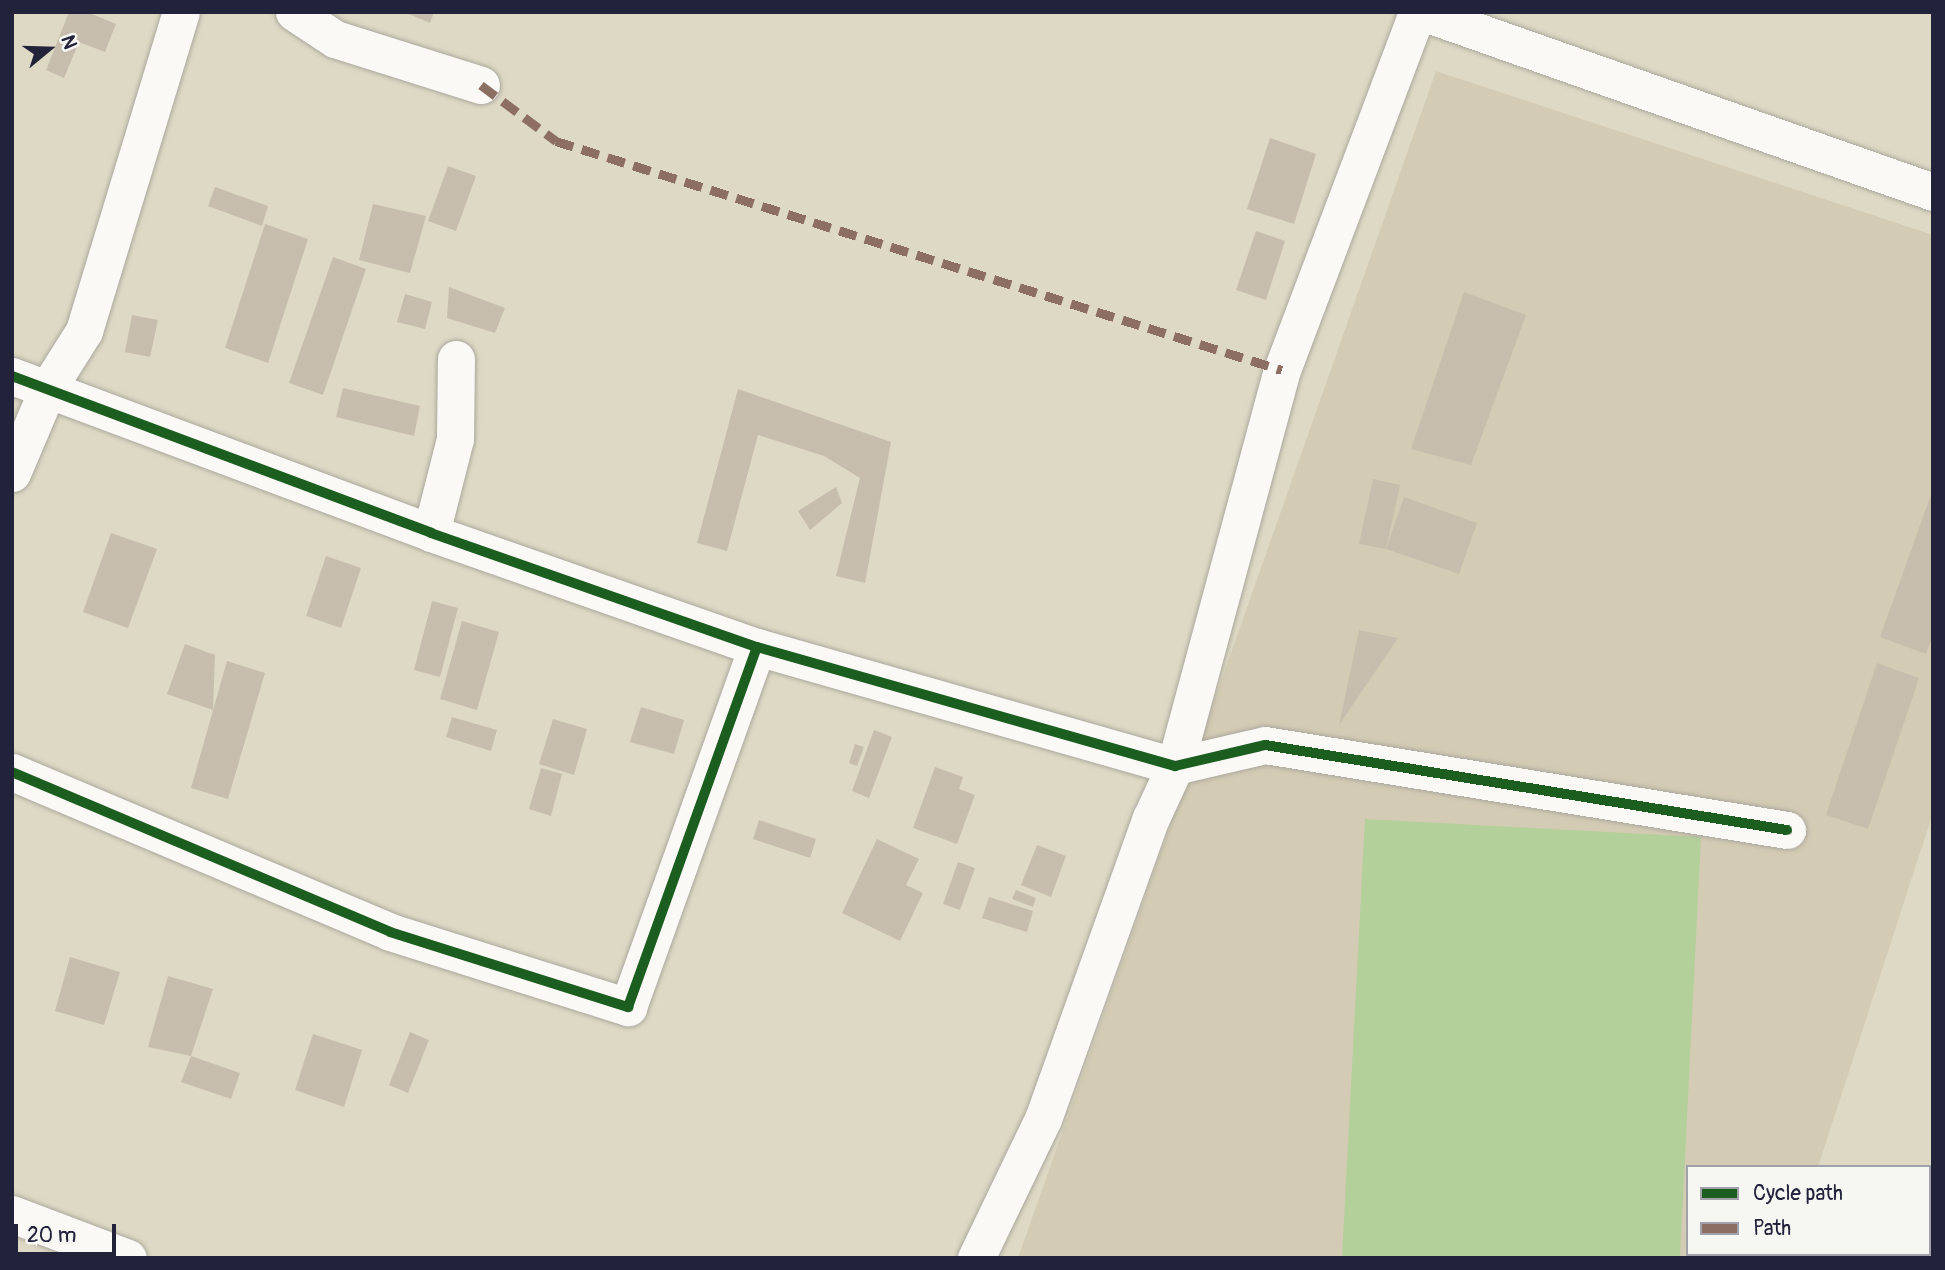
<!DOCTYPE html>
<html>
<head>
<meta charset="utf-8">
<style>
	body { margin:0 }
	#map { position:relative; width:1945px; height:1270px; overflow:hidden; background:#ded9c4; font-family:Pangolin,sans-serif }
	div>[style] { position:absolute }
	.built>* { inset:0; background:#d4cbb4 }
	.green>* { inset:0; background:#b3cf9a }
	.building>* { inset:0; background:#c7bdac }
	.roads { filter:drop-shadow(0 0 2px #aba89e) drop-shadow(0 0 2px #aba89e) }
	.street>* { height:37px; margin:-18.5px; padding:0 18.5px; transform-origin:18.5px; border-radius:18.5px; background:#faf9f6 }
	.quiet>* { height:9px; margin-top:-4.5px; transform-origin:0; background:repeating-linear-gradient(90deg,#8d6e63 0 18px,transparent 0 27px) }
	.cycleway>* { height:10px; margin:-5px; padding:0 5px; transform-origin:5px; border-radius:5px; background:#1b5e20 }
	span { translate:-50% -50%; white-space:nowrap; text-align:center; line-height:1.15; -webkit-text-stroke:5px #f6f6f2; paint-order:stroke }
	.frame { position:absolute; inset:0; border:14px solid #22223b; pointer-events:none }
	.legend { position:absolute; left:1686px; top:1165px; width:245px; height:91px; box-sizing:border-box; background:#f6f6f2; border:2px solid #a1a1a9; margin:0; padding:9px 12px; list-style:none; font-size:21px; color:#22223b }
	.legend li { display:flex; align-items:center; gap:14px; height:35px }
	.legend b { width:35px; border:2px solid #a1a1a9 }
	.north { position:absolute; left:14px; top:14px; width:70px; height:70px; -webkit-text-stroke:5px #f6f6f2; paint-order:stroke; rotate:71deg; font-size:19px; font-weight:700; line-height:28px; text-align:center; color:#22223b }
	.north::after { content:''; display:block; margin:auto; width:24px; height:32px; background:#22223b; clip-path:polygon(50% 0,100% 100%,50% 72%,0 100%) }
	.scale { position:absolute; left:14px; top:1224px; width:102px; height:32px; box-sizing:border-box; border:4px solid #22223b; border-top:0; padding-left:9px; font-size:21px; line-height:24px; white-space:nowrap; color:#22223b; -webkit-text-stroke:5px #f6f6f2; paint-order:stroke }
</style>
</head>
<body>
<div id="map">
	<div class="built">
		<div style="clip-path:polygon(1436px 71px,1933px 235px,1933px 813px,1818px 1167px,1688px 1167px,1688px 1254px,1790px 1254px,1789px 1258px,1018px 1258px)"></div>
	</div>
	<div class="green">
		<div style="clip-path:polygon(1365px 819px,1701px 837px,1680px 1258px,1342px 1258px)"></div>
	</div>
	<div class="building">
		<div style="clip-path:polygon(69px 12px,87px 12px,116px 24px,105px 52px,79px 42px,64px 78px,46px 70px)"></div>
		<div style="clip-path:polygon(404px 12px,434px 12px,430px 23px)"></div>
		<div style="clip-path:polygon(1270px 138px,1316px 154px,1294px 224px,1247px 209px)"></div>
		<div style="clip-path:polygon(448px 166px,476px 176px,456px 231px,428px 221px)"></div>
		<div style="clip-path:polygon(215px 187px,268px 206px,262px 226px,208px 206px)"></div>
		<div style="clip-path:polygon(373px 204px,426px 216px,410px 273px,359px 260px)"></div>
		<div style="clip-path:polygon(265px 224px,308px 239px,268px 363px,225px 348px)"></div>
		<div style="clip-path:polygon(1256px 231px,1285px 241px,1266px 300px,1236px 290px)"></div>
		<div style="clip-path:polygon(333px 257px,366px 269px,323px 395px,289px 383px)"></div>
		<div style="clip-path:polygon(449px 287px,505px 308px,495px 333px,447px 318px)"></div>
		<div style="clip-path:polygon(1464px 292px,1526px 315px,1471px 465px,1411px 449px)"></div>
		<div style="clip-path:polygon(405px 294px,432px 302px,425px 329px,397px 322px)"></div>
		<div style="clip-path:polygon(132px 315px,158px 320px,150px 357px,125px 352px)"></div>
		<div style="clip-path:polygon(343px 388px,420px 406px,414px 436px,336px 417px)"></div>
		<div style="clip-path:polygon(738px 389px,891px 442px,865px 583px,836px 576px,860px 478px,824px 456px,758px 435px,727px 551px,697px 543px)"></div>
		<div style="clip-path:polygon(1373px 479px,1400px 485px,1386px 549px,1359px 544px)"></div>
		<div style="clip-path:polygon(836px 487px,842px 503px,810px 530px,798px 511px)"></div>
		<div style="clip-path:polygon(1932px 492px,1933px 635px,1926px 654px,1880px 637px)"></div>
		<div style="clip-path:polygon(1404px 497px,1477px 523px,1459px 574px,1386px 549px)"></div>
		<div style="clip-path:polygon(111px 533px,157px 549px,128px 628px,83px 612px)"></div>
		<div style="clip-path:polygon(326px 556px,361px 568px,341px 628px,306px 616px)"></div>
		<div style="clip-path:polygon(432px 601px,458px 608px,440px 677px,414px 670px)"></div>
		<div style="clip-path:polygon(462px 621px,499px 632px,477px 710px,440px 699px)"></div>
		<div style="clip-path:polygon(1359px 630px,1398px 638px,1339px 725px)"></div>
		<div style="clip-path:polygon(185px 644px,215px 655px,213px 710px,167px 694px)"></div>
		<div style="clip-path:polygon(227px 661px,265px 673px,228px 799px,191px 788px)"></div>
		<div style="clip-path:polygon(1877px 663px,1919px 678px,1868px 829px,1826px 815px)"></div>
		<div style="clip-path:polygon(641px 707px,684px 720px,674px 754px,630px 742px)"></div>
		<div style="clip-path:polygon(452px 717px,497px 730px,491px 751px,446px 737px)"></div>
		<div style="clip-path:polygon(553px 719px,587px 729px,574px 775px,539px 764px)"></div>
		<div style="clip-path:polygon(874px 730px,892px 737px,869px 798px,852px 791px)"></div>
		<div style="clip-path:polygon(855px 744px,864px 747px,857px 766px,849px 763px)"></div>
		<div style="clip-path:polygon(935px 767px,963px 777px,959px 789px,975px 795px,957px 844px,913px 828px)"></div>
		<div style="clip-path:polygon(541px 768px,562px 774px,551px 816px,529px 809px)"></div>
		<div style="clip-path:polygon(759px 820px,816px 839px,810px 858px,753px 839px)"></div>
		<div style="clip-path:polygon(877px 839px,919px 859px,906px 885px,923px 893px,900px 941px,842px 913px)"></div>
		<div style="clip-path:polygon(1037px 845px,1066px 856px,1051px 897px,1021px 885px)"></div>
		<div style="clip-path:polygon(958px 862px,975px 868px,960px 910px,943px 904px)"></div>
		<div style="clip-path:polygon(1016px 890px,1036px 898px,1033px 907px,1012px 899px)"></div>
		<div style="clip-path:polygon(989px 897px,1033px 911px,1027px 932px,982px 918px)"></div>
		<div style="clip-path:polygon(70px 957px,120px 972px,104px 1025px,55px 1011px)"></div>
		<div style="clip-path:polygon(168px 976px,213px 989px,191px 1056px,148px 1047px)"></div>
		<div style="clip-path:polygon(410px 1032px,429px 1040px,408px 1093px,389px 1085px)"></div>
		<div style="clip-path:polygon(313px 1034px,362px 1050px,344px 1107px,295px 1090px)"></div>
		<div style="clip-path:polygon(191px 1056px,240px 1073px,231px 1099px,181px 1082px)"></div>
	</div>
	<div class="roads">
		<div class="street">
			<div style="left:294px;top:12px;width:49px;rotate:33.4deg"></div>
			<div style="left:335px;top:39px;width:153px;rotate:17.5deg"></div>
			<div style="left:1422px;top:12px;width:542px;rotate:19.4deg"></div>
			<div style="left:12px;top:376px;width:447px;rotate:20.5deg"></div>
			<div style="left:431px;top:533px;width:345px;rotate:19.3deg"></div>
			<div style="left:757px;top:647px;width:435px;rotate:15.9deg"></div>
			<div style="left:1175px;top:766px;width:92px;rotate:-13.1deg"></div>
			<div style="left:1265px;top:745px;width:529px;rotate:9.25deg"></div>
			<div style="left:12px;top:473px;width:92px;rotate:-67deg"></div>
			<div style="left:48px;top:388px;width:67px;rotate:-57.7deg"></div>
			<div style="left:84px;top:331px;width:333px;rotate:-73.1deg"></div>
			<div style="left:431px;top:533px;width:97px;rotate:-75.7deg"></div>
			<div style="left:455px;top:439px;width:80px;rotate:-89.3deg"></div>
			<div style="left:12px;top:772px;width:410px;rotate:22.9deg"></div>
			<div style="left:390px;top:932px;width:250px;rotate:17.5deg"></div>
			<div style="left:628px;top:1007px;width:382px;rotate:-70.3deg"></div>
			<div style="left:12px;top:1214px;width:124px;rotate:20.8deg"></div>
			<div style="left:976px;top:1258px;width:154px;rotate:-64.3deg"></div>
			<div style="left:1043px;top:1119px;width:320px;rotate:-70.3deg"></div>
			<div style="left:1151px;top:818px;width:57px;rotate:-65.2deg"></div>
			<div style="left:1175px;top:766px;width:410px;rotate:-74.9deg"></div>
			<div style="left:1282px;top:370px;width:383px;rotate:-69.3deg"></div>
		</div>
	</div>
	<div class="quiet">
		<div style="left:481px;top:85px;width:94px;rotate:36.7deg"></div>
		<div style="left:556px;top:141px;width:761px;rotate:17.51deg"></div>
	</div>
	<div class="cycleway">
		<div style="left:12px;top:376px;width:447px;rotate:20.5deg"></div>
		<div style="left:431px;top:533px;width:345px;rotate:19.3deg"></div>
		<div style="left:757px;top:647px;width:435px;rotate:15.9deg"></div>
		<div style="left:1175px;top:766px;width:92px;rotate:-13.1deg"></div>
		<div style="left:1265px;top:745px;width:529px;rotate:9.25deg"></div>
		<div style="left:12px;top:772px;width:410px;rotate:22.9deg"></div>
		<div style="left:390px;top:932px;width:250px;rotate:17.5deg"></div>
		<div style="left:628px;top:1007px;width:382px;rotate:-70.3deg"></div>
	</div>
	<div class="frame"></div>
	<ul class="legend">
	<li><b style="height:9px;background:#1b5e20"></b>Cycle path</li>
	<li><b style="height:9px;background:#8d6e63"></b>Path</li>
	</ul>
	<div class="north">N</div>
	<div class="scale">20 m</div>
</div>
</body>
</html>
